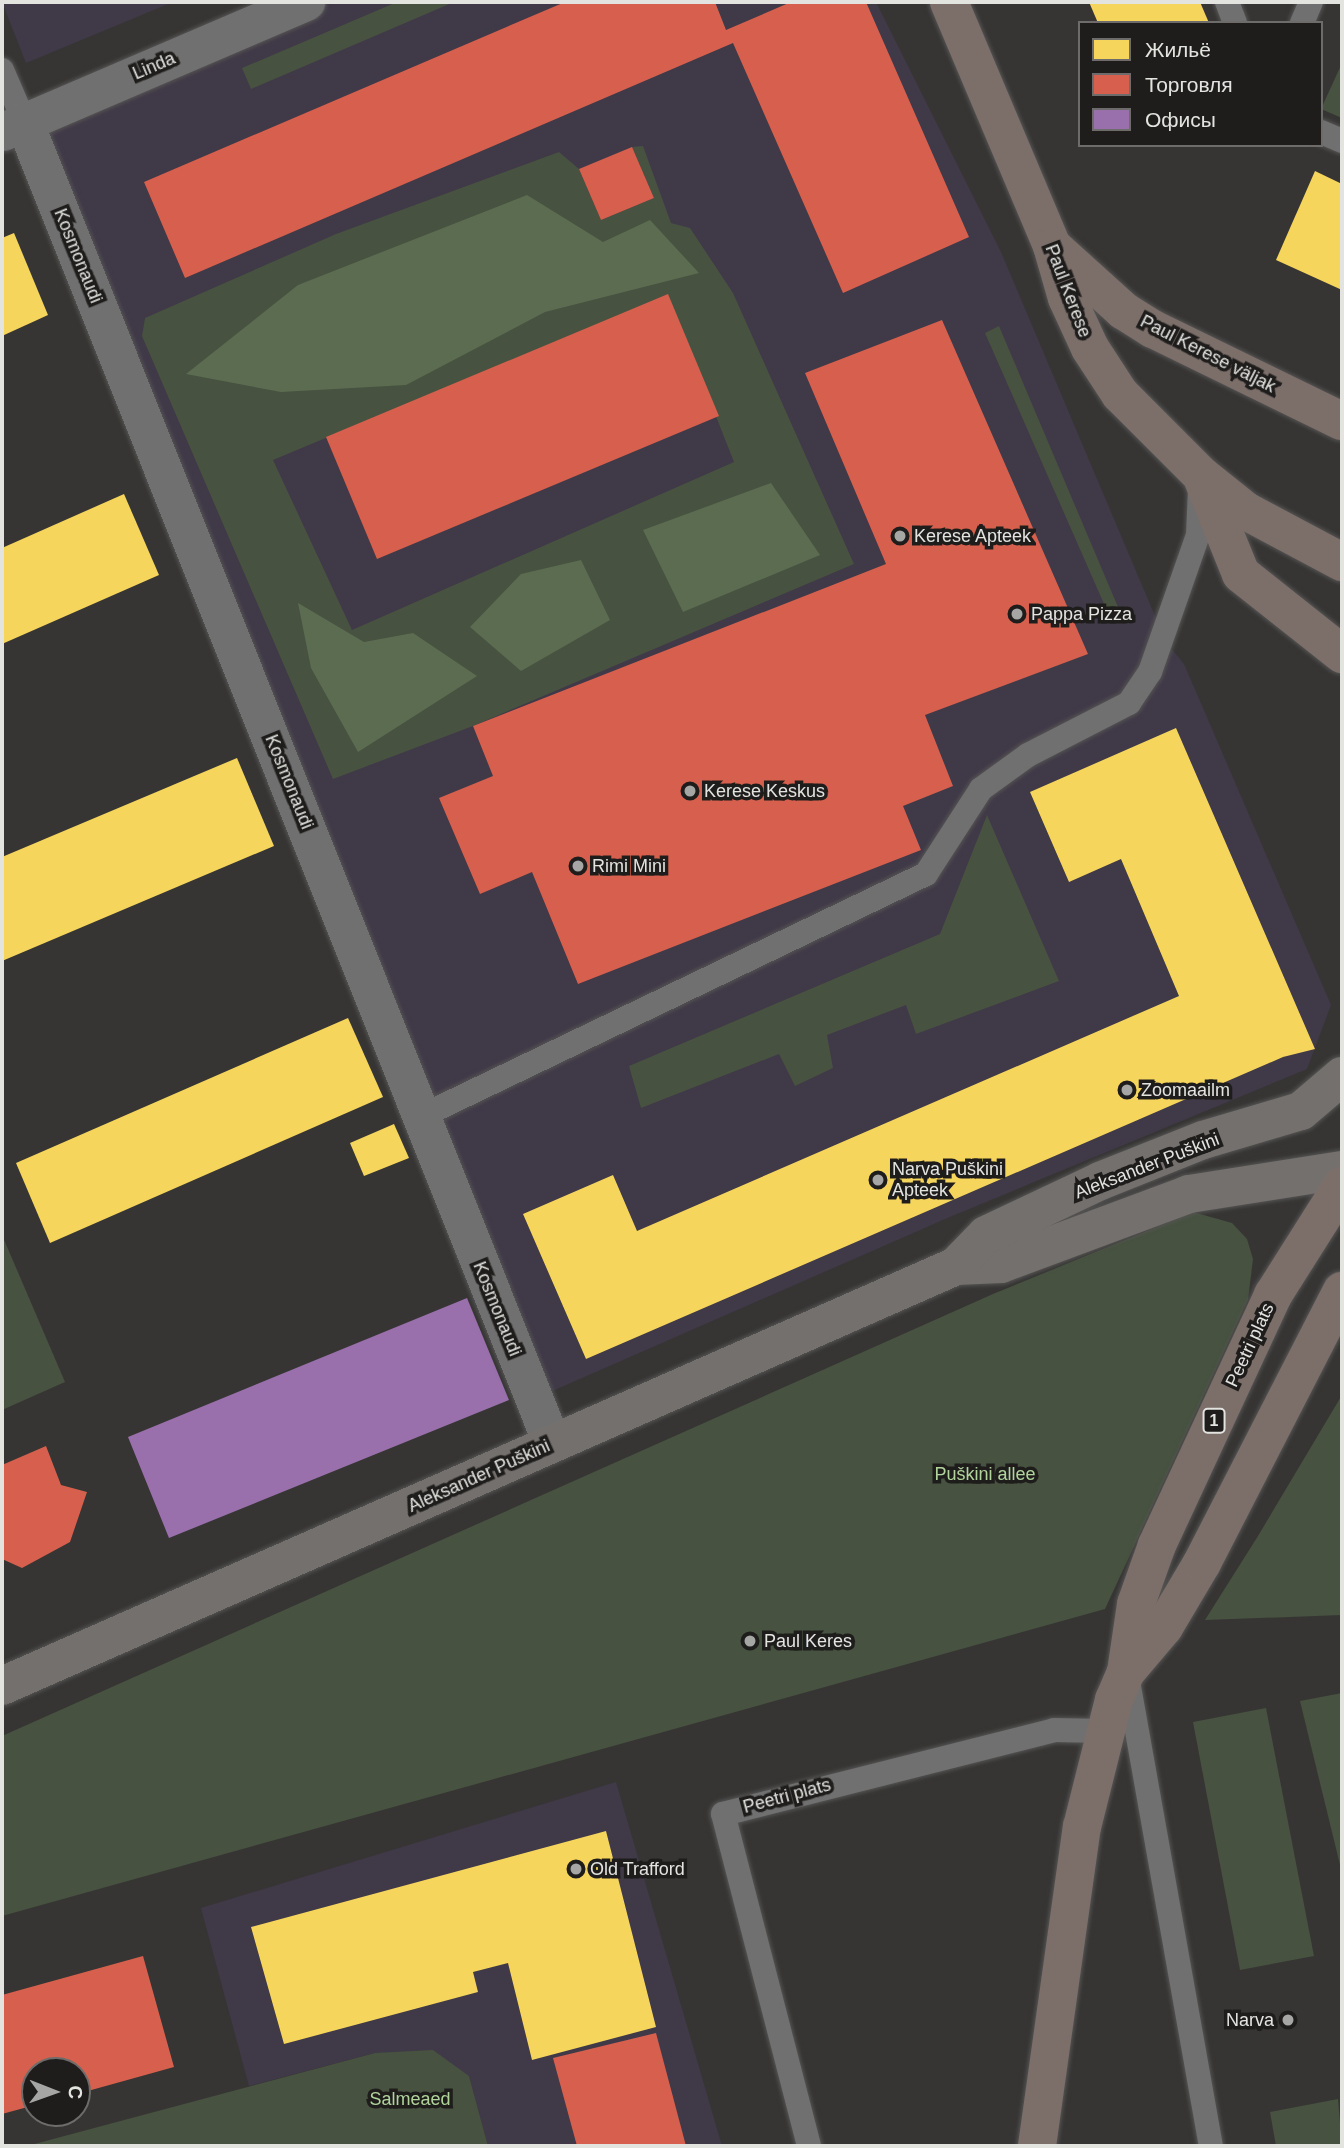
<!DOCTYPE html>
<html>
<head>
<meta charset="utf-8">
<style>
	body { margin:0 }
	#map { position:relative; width:1344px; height:2148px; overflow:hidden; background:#363534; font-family:Helvetica,sans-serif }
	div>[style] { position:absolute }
	.commercial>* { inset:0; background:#403948 }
	.green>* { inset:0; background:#475240 }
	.forest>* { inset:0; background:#5b6c51 }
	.homes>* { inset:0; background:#f6d55c }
	.shops>* { inset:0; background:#d6604d }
	.offices>* { inset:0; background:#9970ab }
	.roads { filter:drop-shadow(0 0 2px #555453) drop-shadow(0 0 2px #555453) }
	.lane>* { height:24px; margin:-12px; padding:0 12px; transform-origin:12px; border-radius:12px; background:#717070 }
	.street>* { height:38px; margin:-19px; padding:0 19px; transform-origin:19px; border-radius:19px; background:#717070 }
	.secondary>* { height:38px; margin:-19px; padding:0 19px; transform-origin:19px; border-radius:19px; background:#74706d }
	.highway>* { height:38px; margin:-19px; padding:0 19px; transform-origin:19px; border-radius:19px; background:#7c6f6a }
	.dots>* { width:19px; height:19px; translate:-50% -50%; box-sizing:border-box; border:4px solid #1e1d1c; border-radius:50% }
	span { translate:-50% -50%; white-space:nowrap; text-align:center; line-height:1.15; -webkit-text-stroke:7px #1e1d1c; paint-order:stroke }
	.shield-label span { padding:2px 5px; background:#1e1d1c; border:2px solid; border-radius:5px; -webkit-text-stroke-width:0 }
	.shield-label { font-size:16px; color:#e3e3e0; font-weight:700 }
	.street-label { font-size:18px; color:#e3e3e0 }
	.poi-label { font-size:18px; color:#e3e3e0 }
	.left { translate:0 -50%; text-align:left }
	.right { translate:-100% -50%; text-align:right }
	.park-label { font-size:18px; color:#b1d39c }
	.frame { position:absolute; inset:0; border:4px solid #e3e3e0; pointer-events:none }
	.legend { position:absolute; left:1078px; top:21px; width:245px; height:126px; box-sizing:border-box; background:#1e1d1c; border:2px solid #6d6c6a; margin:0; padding:9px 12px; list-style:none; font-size:21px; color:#e3e3e0 }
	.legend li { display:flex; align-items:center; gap:14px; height:35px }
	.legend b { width:35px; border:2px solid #6d6c6a }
	.north { position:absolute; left:21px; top:2057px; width:70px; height:70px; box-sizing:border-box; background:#1e1d1c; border:2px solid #6d6c6a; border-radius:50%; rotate:91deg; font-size:19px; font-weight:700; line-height:28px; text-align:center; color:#e3e3e0 }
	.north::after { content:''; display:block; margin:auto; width:24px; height:32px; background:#a6a6a4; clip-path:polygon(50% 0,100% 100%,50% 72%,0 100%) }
</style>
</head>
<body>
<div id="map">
	<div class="commercial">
		<div style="clip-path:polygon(2px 2px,173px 2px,26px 63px)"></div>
		<div style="clip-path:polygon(305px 2px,876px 2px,1001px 252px,1166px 642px,1184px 664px,1331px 1005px,1307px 1069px,952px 1216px,534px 1399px,24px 121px)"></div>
		<div style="clip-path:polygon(616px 1782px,722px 2146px,488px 2146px,469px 2076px,375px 2053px,249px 2086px,201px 1908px)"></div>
	</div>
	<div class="green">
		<div style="clip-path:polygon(397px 2px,454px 2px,251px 89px,242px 68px)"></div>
		<div style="clip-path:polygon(1342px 63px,1342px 118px,1321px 109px)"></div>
		<div style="clip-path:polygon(evenodd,643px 146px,671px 223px,690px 228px,733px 293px,854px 564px,473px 726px,333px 779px,142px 336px,145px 318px,336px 234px,559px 152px,579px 169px,601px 220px,654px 198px,632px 147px,643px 146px,668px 295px,734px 462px,352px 630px,273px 460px,668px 295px)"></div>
		<div style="clip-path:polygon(999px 326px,1118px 607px,1108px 613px,985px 333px)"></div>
		<div style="clip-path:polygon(987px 815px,1059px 981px,916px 1034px,906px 1005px,827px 1035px,833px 1068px,795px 1086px,779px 1054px,641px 1108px,629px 1066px,940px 934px)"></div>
		<div style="clip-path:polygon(1193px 1212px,1232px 1223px,1247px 1239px,1253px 1259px,1248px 1300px,1105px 1609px,2px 1916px,2px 1736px,993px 1294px)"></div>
		<div style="clip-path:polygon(2px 1235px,65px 1382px,2px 1410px)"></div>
		<div style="clip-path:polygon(1342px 1395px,1342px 1615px,1205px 1620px,1258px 1536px)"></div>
		<div style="clip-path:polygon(1342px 1693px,1342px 1873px,1300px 1701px)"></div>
		<div style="clip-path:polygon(1266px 1708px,1314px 1956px,1240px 1970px,1193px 1722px)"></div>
		<div style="clip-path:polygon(433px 2050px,469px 2076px,488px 2146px,27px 2146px,375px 2053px)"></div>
		<div style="clip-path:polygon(1338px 2099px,1342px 2146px,1276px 2146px,1270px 2112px)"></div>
	</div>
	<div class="forest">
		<div style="clip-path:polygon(527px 195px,603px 242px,650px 220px,699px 273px,545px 312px,406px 385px,281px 392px,186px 374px,298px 285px)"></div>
		<div style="clip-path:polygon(771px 483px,820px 555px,683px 612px,643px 530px)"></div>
		<div style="clip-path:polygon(581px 560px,610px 620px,521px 671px,470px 627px,521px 574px)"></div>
		<div style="clip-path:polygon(298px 603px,364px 642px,413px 633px,477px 676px,358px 752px,311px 668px)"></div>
	</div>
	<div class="homes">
		<div style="clip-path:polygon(1089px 2px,1200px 2px,1209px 23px,1098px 23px)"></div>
		<div style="clip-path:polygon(1315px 171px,1342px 184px,1342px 290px,1276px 260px)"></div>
		<div style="clip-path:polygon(14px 233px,48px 315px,2px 336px,2px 238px)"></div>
		<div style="clip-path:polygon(124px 494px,159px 575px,2px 644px,2px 548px)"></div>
		<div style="clip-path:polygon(1176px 728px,1315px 1049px,1283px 1057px,586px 1359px,523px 1214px,613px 1175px,637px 1231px,1179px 996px,1121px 859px,1069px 882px,1030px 792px)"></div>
		<div style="clip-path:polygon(237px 758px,274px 846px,2px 961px,2px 857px)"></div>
		<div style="clip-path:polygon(348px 1018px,383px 1097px,50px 1243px,16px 1163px)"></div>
		<div style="clip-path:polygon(394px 1124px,409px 1158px,364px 1176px,350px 1143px)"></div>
		<div style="clip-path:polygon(606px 1831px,656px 2027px,532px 2060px,508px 1963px,473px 1972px,478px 1992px,284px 2044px,251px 1927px)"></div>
	</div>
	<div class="shops">
		<div style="clip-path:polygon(565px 2px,715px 2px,726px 30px,791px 2px,866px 2px,969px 237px,843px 293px,733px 43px,185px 278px,144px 182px)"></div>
		<div style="clip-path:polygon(632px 147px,654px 198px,601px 220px,579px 169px)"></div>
		<div style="clip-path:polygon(668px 294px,719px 416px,377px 559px,326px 437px)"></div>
		<div style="clip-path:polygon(942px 320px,1088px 654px,925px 715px,953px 786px,903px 806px,921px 850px,578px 984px,532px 872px,480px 894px,439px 798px,493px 776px,473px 726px,886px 564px,805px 373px)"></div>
		<div style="clip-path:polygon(46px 1446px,61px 1485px,87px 1492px,70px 1542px,22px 1568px,2px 1559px,2px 1465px)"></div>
		<div style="clip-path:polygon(143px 1956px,174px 2067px,77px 2094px,77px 2071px,35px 2071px,35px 2105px,2px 2114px,2px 1995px)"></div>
		<div style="clip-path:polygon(656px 2033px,686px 2146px,577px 2146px,553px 2058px)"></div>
	</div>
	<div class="offices">
		<div style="clip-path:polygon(467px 1298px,509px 1400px,169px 1538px,128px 1437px)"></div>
	</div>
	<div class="roads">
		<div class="lane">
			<div style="left:1227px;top:2px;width:22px;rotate:69deg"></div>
			<div style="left:1302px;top:23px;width:23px;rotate:-67deg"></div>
			<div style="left:2px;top:70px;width:56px;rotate:66.7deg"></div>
			<div style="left:1321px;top:132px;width:23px;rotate:23deg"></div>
			<div style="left:422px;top:1116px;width:559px;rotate:-25.65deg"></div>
			<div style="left:926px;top:874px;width:101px;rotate:-57.1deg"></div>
			<div style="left:981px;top:789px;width:58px;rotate:-35.9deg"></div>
			<div style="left:1028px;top:755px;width:114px;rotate:-27.2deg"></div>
			<div style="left:1129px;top:703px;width:37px;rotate:-56deg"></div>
			<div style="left:1150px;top:672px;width:145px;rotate:-70.7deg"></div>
			<div style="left:1198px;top:535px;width:46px;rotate:-87.5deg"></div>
			<div style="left:1127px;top:1675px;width:478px;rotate:79.9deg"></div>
			<div style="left:809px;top:2146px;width:343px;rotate:-104.5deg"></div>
			<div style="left:723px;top:1814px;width:341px;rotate:-14.2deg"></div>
			<div style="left:1054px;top:1730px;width:50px;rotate:1.1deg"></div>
		</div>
		<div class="street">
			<div style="left:24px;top:121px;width:1424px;rotate:68.23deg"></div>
			<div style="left:3px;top:132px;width:330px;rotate:-23.2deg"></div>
		</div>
		<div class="secondary">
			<div style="left:956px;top:1266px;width:45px;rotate:-2.5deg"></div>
			<div style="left:1001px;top:1264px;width:201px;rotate:-20.4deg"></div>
			<div style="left:1189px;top:1194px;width:155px;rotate:-8.9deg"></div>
			<div style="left:2px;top:1686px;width:1042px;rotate:-23.76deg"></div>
			<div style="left:956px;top:1266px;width:43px;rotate:-45.9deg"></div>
			<div style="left:986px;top:1235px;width:126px;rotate:-25.3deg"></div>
			<div style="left:1100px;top:1181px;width:111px;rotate:-21.7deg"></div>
			<div style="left:1203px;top:1140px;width:102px;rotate:-16.5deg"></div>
			<div style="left:1301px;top:1111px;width:54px;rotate:-40.5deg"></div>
		</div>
		<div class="highway">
			<div style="left:949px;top:2px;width:265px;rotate:67.1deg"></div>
			<div style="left:1052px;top:246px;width:54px;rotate:73.9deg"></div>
			<div style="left:1067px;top:298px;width:55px;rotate:65.3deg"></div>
			<div style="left:1090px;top:348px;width:55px;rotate:56.9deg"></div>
			<div style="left:1120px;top:394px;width:115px;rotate:45deg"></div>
			<div style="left:1201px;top:475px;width:58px;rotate:38.7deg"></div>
			<div style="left:1246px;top:511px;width:109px;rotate:28deg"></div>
			<div style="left:1052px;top:246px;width:97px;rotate:42.1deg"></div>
			<div style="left:1124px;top:311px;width:34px;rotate:32deg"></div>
			<div style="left:1153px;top:329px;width:210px;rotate:26deg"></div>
			<div style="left:1203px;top:480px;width:101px;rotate:68deg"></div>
			<div style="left:1241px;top:574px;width:129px;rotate:38.4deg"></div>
			<div style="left:1126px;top:1672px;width:69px;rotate:-81.6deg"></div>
			<div style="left:1136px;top:1604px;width:63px;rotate:-70.4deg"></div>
			<div style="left:1157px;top:1545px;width:276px;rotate:-65.1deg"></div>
			<div style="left:1273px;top:1295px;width:129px;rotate:-57.7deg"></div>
			<div style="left:1037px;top:2146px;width:322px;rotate:-82deg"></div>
			<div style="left:1082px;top:1827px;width:131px;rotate:-75.9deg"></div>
			<div style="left:1114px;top:1700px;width:30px;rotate:-67deg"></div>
			<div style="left:1126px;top:1672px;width:59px;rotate:-49.8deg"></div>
			<div style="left:1164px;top:1627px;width:74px;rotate:-59.3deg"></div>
			<div style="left:1202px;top:1563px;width:306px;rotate:-62.8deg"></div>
		</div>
	</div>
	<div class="dots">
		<div style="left:900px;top:536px;background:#a6a6a4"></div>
		<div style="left:1017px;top:614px;background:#a6a6a4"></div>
		<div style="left:690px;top:791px;background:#a6a6a4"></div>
		<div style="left:578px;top:866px;background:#a6a6a4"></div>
		<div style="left:1127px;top:1090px;background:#a6a6a4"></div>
		<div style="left:878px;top:1180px;background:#a6a6a4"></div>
		<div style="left:750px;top:1641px;background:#a6a6a4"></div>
		<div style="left:576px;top:1869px;background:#a6a6a4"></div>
		<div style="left:1288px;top:2020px;background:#a6a6a4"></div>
	</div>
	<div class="shield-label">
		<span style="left:1214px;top:1421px">1</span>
	</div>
	<div class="street-label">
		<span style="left:154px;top:66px;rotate:-23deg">Linda</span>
		<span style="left:78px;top:256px;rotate:68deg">Kosmonaudi</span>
		<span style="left:1068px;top:291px;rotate:69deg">Paul Kerese</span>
		<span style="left:1208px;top:354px;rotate:27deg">Paul Kerese väljak</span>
		<span style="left:289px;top:782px;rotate:68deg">Kosmonaudi</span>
		<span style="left:1147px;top:1166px;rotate:-21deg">Aleksander Puškini</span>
		<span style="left:497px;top:1309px;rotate:68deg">Kosmonaudi</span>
		<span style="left:1250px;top:1345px;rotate:-65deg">Peetri plats</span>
		<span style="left:479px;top:1476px;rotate:-24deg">Aleksander Puškini</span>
		<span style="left:787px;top:1796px;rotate:-15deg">Peetri plats</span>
	</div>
	<div class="poi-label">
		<span class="left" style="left:914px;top:536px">Kerese Apteek</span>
		<span class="left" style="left:1031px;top:614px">Pappa Pizza</span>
		<span class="left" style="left:704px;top:791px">Kerese Keskus</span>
		<span class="left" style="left:592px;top:866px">Rimi Mini</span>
		<span class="left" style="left:1141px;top:1090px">Zoomaailm</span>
		<span class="left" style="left:892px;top:1180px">Narva Puškini<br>Apteek</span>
		<span class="left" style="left:764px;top:1641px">Paul Keres</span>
		<span class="left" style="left:590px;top:1869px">Old Trafford</span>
		<span class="right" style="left:1274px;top:2020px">Narva</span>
	</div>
	<div class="park-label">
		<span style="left:985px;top:1474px">Puškini allee</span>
		<span style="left:410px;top:2099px">Salmeaed</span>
	</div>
	<div class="frame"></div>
	<ul class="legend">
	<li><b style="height:19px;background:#f6d55c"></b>Жильё</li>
	<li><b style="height:19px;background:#d6604d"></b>Торговля</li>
	<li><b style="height:19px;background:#9970ab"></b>Офисы</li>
	</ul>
	<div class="north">С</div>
</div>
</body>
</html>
